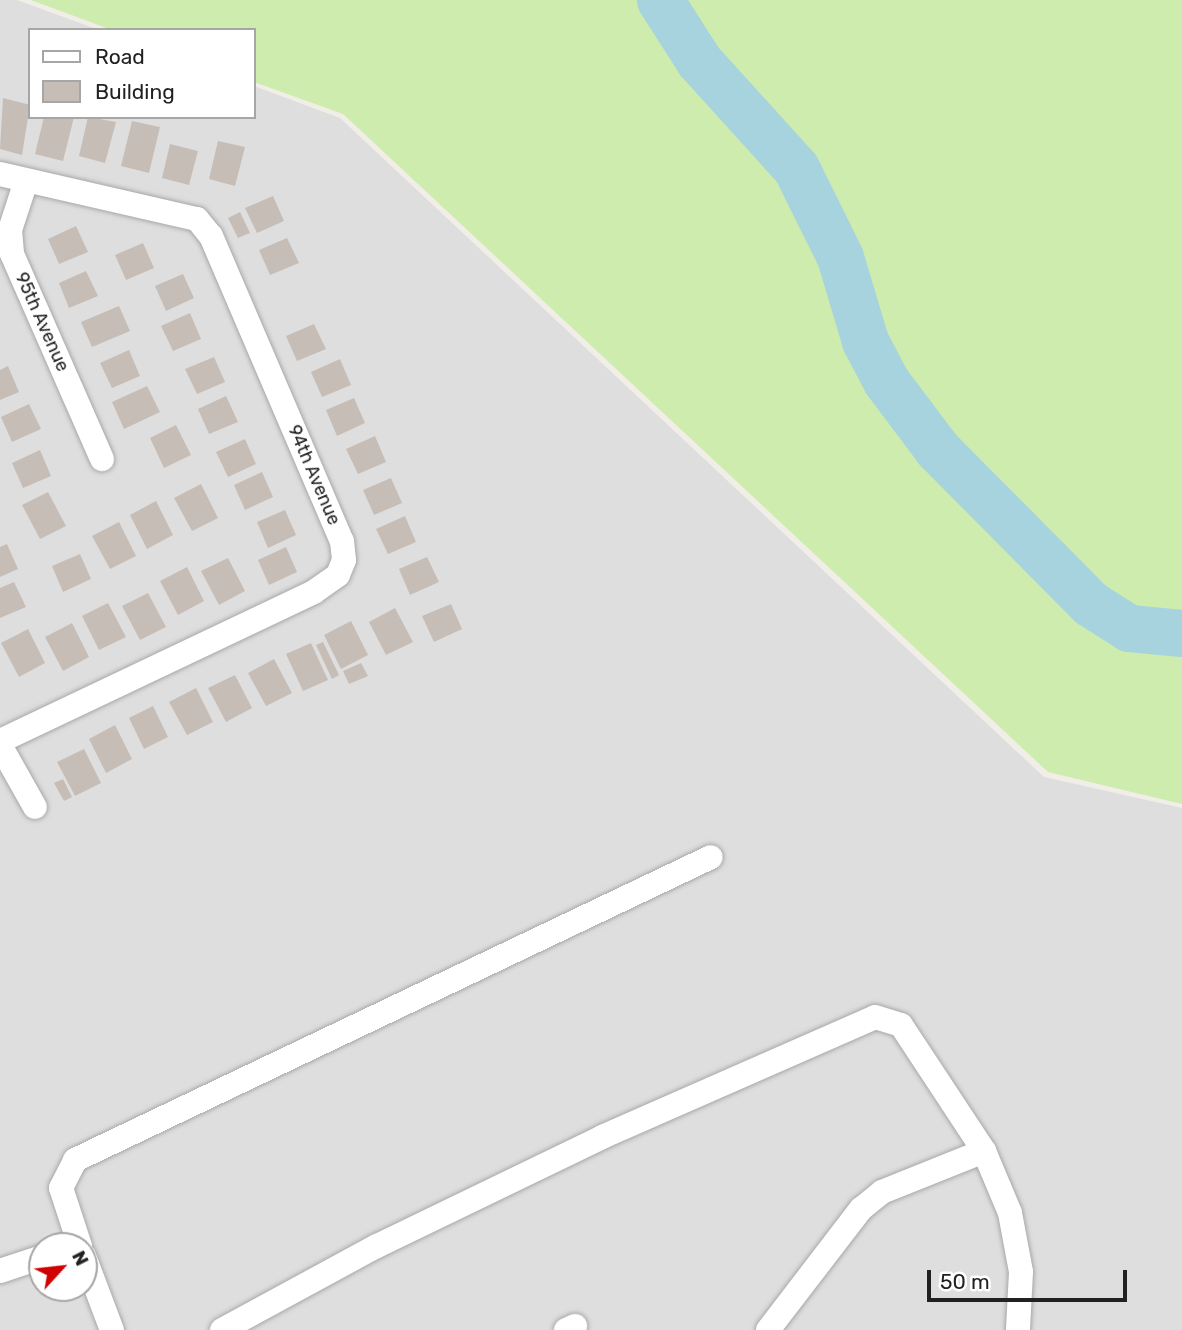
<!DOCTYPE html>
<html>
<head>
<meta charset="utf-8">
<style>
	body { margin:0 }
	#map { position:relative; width:1182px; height:1330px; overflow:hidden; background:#f1eee7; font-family:Rubik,sans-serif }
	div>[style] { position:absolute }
	.residential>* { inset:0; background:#dfdede }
	.grass>* { inset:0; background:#cdecad }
	.river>* { height:47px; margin:-23.5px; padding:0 23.5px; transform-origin:23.5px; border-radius:23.5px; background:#a7d3df }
	.building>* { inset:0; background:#c6bdb6 }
	.roads { filter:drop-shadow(0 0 2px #a8a8a8) drop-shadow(0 0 2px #a8a8a8) }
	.minor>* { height:24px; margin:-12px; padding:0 12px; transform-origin:12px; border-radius:12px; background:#fff }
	span { translate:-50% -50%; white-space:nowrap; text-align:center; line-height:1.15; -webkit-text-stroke:5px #fff; paint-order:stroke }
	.street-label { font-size:18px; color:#212121 }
	.legend { position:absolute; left:28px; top:28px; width:228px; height:91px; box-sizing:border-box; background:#fff; border:2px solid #a6a6a6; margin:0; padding:9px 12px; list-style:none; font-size:21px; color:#212121 }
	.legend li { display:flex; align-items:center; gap:14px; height:35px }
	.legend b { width:35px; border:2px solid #a6a6a6 }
	.north { position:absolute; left:28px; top:1232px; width:70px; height:70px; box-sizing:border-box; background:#fff; border:2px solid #a6a6a6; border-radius:50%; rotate:63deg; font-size:19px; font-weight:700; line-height:28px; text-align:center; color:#212121 }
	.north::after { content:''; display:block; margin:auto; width:24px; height:32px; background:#d10003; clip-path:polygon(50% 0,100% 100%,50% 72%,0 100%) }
	.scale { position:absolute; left:927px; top:1270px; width:200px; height:32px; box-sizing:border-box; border:4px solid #212121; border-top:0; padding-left:9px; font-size:21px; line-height:24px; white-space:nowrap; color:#212121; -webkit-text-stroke:5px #fff; paint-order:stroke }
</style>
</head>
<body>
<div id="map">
	<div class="residential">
		<div style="clip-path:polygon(evenodd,0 0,17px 0,99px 30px,30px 30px,30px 117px,254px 117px,254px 86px,340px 118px,1044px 777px,1182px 808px,1182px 1330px,0 1330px,0 0,42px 1246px,84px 1246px,84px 1288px,42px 1288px,42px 1246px)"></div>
	</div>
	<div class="grass">
		<div style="clip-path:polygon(31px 0,1182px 0,1182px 804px,1048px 772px,343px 114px,254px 82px,254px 30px,112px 30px)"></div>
	</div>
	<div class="river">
		<div style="left:660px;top:0;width:72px;rotate:57.4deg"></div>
		<div style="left:699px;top:61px;width:144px;rotate:47.8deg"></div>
		<div style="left:796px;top:168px;width:99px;rotate:63.7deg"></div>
		<div style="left:840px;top:257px;width:88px;rotate:73.4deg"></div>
		<div style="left:865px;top:341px;width:45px;rotate:62.3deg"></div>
		<div style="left:886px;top:381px;width:85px;rotate:53.1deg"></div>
		<div style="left:937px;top:449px;width:218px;rotate:45.2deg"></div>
		<div style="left:1091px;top:604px;width:45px;rotate:32.3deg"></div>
		<div style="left:1129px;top:628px;width:53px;rotate:5.4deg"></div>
	</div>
	<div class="building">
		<div style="clip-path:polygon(3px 98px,30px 105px,22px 155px,0 149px)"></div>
		<div style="clip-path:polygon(44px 117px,74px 117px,63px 161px,35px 154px)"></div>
		<div style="clip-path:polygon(88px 117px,116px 122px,105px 163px,79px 156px)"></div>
		<div style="clip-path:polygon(132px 121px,160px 127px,149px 173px,121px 166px)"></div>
		<div style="clip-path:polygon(218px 141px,245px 147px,235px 186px,209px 179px)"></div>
		<div style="clip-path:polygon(170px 144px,198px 151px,189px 185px,162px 178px)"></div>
		<div style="clip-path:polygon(273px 196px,284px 221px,257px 233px,245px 208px)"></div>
		<div style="clip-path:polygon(240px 212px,250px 233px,238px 238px,228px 218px)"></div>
		<div style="clip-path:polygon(76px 226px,88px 252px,59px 264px,48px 239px)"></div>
		<div style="clip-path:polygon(287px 238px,299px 263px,270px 275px,259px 250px)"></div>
		<div style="clip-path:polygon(143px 243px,154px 268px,126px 280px,115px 255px)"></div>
		<div style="clip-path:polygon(86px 271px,98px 296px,69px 308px,59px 283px)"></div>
		<div style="clip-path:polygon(183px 274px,194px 298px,166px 311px,155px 286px)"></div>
		<div style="clip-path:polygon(119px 306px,130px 331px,92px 347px,81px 322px)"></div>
		<div style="clip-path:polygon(190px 313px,201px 339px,173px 351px,161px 326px)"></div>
		<div style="clip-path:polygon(314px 324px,326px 349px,297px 361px,286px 336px)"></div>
		<div style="clip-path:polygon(129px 350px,140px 376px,112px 388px,100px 363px)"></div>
		<div style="clip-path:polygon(214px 357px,225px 382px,197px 394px,185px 369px)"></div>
		<div style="clip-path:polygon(340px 359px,351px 385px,322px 397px,311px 372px)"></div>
		<div style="clip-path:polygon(8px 366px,19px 392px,0 400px,0 370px)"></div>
		<div style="clip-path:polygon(147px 386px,160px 412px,124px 429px,112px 402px)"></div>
		<div style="clip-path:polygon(226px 396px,238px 422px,209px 434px,198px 409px)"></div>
		<div style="clip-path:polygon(354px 398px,365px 423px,337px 436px,326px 410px)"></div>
		<div style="clip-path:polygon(29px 404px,41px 429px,12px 442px,1px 417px)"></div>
		<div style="clip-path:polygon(176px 425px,191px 455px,164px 468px,150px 438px)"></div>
		<div style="clip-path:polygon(375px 436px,386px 462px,358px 474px,346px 449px)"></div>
		<div style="clip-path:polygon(245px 439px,256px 464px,228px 477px,216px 452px)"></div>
		<div style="clip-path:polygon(40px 450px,51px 476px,23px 488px,12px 463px)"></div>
		<div style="clip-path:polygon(262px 472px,273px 497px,245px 510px,234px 485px)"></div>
		<div style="clip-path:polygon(391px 478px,402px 503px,374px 515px,363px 490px)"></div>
		<div style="clip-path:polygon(201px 484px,218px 518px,192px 531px,174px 498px)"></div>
		<div style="clip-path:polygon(48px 492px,66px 526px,40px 539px,22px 505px)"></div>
		<div style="clip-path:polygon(156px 501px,173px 535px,147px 549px,130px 515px)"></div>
		<div style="clip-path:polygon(285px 510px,296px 535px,268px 548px,257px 522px)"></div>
		<div style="clip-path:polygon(405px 516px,416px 542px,388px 554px,376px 529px)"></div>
		<div style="clip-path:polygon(119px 522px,136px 556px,110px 569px,92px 536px)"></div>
		<div style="clip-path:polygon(7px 544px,18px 569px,0 577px,0 547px)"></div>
		<div style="clip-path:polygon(286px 547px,297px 572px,269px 585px,258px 560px)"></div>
		<div style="clip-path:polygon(80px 554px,91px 579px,63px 592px,52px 566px)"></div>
		<div style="clip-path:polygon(427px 557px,439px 582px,410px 595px,399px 569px)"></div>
		<div style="clip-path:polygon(228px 558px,245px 591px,219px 605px,201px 571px)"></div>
		<div style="clip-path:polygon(187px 567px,204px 601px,178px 615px,160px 581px)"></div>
		<div style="clip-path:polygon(14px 582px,26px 607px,0 618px,0 588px)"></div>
		<div style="clip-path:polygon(148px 593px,166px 627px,140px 640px,122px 606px)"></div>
		<div style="clip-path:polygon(108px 603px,126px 637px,99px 650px,82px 616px)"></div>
		<div style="clip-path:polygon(451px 604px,462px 629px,434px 642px,422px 616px)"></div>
		<div style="clip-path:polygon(395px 608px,413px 642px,386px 655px,369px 622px)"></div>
		<div style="clip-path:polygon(351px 621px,368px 655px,341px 669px,324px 635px)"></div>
		<div style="clip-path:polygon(72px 623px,89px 657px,63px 671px,45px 637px)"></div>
		<div style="clip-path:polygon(28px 629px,45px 663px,19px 677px,1px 643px)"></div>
		<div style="clip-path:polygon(323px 642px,339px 675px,332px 679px,316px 645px)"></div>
		<div style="clip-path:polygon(311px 643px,328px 680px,303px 691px,286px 654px)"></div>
		<div style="clip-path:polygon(274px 659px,292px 693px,266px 706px,248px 673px)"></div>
		<div style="clip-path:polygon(361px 663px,368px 676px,349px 684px,343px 671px)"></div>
		<div style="clip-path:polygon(235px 675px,252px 708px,226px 722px,208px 688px)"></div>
		<div style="clip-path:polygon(196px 688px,213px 722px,187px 735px,169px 702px)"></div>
		<div style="clip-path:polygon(153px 706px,168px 737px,144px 749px,129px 718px)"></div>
		<div style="clip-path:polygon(115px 725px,132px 759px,106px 773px,89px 739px)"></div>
		<div style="clip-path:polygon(84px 749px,101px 783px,75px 796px,57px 762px)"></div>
		<div style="clip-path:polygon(63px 779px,72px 797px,64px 801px,54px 783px)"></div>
	</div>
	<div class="roads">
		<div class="minor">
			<div style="left:0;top:174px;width:202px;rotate:12.9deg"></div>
			<div style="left:197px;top:219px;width:22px;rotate:51deg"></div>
			<div style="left:211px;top:236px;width:332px;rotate:66.8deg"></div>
			<div style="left:342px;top:541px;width:19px;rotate:84deg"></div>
			<div style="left:344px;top:560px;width:16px;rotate:112deg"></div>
			<div style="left:338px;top:575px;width:29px;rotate:145deg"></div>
			<div style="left:314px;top:592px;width:348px;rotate:154.6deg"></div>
			<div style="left:26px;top:181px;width:52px;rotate:108.1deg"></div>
			<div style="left:10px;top:230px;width:24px;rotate:85deg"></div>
			<div style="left:12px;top:254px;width:224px;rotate:66.3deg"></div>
			<div style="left:0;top:745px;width:71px;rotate:60.6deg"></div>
			<div style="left:80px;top:1246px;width:61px;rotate:-108.1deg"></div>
			<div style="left:61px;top:1188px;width:31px;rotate:-63deg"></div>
			<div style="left:75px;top:1160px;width:704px;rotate:-25.47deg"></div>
			<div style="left:84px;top:1256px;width:79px;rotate:69.3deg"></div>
			<div style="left:0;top:1271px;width:44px;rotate:-18.4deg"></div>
			<div style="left:222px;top:1330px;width:176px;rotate:-28.5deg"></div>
			<div style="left:377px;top:1246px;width:250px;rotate:-25.8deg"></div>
			<div style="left:602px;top:1137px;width:298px;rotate:-23.7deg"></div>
			<div style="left:875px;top:1017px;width:27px;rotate:17deg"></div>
			<div style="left:901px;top:1025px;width:151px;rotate:56.6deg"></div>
			<div style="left:984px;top:1151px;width:67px;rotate:67.2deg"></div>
			<div style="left:1010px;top:1213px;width:60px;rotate:79.4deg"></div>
			<div style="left:1021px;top:1272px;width:58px;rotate:93deg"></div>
			<div style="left:566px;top:1330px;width:10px;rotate:-24deg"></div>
			<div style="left:768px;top:1330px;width:153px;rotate:-52.5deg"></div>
			<div style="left:861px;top:1209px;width:27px;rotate:-39deg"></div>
			<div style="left:882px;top:1192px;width:110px;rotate:-21.9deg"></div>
		</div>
	</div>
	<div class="street-label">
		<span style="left:42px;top:322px;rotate:66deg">95th Avenue</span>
		<span style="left:314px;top:475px;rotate:67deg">94th Avenue</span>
	</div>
	<ul class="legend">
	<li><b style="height:9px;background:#fff"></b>Road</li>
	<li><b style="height:19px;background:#c6bdb6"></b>Building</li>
	</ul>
	<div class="north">N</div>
	<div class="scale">50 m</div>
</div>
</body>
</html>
